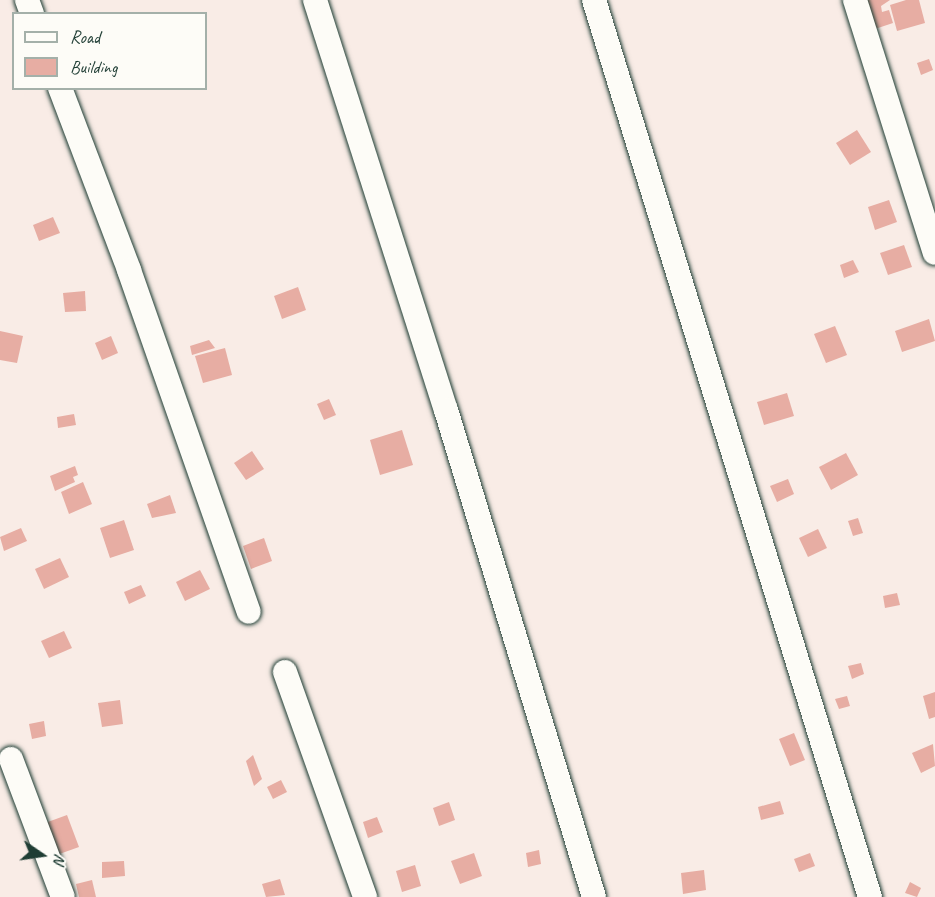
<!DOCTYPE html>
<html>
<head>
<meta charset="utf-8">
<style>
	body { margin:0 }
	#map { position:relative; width:935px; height:897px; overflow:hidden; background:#f9ece6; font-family:Caveat,sans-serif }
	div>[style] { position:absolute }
	.building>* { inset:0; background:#e7ada3 }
	.roads { filter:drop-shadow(0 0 2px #1f3d34) drop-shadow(0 0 2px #1f3d34) }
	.minor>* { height:24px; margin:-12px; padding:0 12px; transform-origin:12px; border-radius:12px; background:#fdfcf7 }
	span { translate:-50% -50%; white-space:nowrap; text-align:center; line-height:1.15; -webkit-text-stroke:4.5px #fdfcf7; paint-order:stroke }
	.legend { position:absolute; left:12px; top:12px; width:195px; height:78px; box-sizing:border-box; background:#fdfcf7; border:2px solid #a4b0a9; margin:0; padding:8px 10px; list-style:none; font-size:18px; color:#1f3d34 }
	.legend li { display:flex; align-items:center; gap:12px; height:30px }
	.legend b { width:30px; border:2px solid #a4b0a9 }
	.north { position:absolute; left:12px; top:825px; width:60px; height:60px; -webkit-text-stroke:4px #fdfcf7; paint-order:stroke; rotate:103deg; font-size:16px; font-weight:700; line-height:24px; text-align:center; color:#1f3d34 }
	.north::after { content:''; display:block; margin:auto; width:21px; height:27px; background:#1f3d34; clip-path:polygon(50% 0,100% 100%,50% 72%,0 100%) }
</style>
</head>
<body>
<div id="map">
	<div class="building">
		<div style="clip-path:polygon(865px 0,890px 0,881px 6px,882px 12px,889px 10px,893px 23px,875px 29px)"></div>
		<div style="clip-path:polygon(906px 0,919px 0,925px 23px,897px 31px,890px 5px)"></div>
		<div style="clip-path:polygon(929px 59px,933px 70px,921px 75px,917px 63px)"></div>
		<div style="clip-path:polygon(857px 130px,871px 152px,850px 165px,836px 143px)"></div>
		<div style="clip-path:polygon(889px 200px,897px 222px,875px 230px,868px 207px)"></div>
		<div style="clip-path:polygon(53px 217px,60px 233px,39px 241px,33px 225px)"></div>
		<div style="clip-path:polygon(904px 245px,912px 267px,888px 275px,880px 253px)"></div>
		<div style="clip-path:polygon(853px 260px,859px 272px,844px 278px,840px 265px)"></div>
		<div style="clip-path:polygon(298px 287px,306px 310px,282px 319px,274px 296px)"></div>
		<div style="clip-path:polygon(85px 291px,86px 311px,65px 312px,63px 293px)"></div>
		<div style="clip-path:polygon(929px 319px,935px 341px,902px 352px,895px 331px)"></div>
		<div style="clip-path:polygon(835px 326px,847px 355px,826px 363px,814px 334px)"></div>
		<div style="clip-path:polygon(0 331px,23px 336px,17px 363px,0 360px)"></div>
		<div style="clip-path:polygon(111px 336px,118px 353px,102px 360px,95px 343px)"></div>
		<div style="clip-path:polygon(209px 340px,215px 348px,192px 355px,190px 346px)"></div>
		<div style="clip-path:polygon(225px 348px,232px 375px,203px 383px,195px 356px)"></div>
		<div style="clip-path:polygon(787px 393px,794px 416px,764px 425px,757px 402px)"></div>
		<div style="clip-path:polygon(329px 399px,336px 415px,324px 420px,317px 404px)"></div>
		<div style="clip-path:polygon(74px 414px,76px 425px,58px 428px,57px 417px)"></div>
		<div style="clip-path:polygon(402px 430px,413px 465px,380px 475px,370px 440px)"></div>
		<div style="clip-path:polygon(252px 451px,264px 469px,246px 480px,234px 463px)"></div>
		<div style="clip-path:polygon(846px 453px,858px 475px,831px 490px,819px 467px)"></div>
		<div style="clip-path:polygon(75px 466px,78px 475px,73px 477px,75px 482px,55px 491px,50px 476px)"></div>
		<div style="clip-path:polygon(788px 479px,794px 494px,777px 502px,770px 486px)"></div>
		<div style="clip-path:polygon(83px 482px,92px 504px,69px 514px,61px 492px)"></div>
		<div style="clip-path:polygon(170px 495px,176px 513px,152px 518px,147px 504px)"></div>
		<div style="clip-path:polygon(858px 518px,863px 533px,853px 536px,848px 521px)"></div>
		<div style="clip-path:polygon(124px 520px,134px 550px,110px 558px,100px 528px)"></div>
		<div style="clip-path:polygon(21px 528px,27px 541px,4px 551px,0 537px)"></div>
		<div style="clip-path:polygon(818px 529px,827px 548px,808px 557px,799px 538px)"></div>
		<div style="clip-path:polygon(264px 538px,272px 561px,251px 569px,243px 546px)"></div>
		<div style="clip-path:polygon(60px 558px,69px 577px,44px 589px,35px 569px)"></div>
		<div style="clip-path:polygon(200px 570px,210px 589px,185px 601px,176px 582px)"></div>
		<div style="clip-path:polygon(141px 585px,146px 596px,129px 604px,124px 592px)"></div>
		<div style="clip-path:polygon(897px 593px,900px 605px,885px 608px,883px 596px)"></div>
		<div style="clip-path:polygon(64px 631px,72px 648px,49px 658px,41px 641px)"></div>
		<div style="clip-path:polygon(861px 663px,864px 674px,852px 679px,848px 666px)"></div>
		<div style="clip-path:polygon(935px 692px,935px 717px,929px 719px,923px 696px)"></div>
		<div style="clip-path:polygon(847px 696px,850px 706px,839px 709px,835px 699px)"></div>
		<div style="clip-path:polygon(120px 700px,123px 724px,102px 727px,98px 703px)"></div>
		<div style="clip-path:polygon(44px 721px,46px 736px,32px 739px,29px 724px)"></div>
		<div style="clip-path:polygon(794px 733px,805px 760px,790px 766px,779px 739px)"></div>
		<div style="clip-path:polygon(933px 744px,935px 766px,921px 773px,912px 753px)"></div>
		<div style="clip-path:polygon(253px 755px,262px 779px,254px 786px,246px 761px)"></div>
		<div style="clip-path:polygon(281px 780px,287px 792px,273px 799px,267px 787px)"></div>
		<div style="clip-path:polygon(780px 801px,784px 814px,761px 820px,758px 807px)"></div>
		<div style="clip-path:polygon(449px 802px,455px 820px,439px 826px,433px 808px)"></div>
		<div style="clip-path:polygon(67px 815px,79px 847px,37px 862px,45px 823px)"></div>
		<div style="clip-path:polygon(377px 817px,383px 832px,368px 838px,363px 822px)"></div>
		<div style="clip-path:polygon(539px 850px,541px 864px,528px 867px,526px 853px)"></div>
		<div style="clip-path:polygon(474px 853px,482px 876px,460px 884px,451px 861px)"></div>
		<div style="clip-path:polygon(810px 853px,815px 866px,799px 872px,794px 859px)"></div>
		<div style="clip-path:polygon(124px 861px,125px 876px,102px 878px,102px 862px)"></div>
		<div style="clip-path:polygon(415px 865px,421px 886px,402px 892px,396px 871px)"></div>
		<div style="clip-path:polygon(704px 870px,706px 890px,683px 894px,681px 873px)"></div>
		<div style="clip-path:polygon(280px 879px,285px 895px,266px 897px,262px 884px)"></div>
		<div style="clip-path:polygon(92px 880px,96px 897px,79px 897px,76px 884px)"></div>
		<div style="clip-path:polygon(910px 882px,921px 888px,917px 897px,905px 893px)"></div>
	</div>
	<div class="roads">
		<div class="minor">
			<div style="left:27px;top:0;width:15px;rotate:70deg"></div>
			<div style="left:315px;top:0;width:430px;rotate:72.3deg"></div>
			<div style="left:446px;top:410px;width:509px;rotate:73.1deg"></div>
			<div style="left:594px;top:0;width:939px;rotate:72.9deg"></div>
			<div style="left:855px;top:0;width:265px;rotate:72.5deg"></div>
			<div style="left:60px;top:88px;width:195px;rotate:69.2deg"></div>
			<div style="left:129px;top:270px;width:362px;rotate:70.7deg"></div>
			<div style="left:285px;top:672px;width:239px;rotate:70.4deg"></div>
			<div style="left:11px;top:759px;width:147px;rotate:69.4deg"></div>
		</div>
	</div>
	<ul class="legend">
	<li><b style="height:8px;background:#fdfcf7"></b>Road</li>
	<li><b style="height:16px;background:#e7ada3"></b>Building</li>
	</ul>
	<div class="north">N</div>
</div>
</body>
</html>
